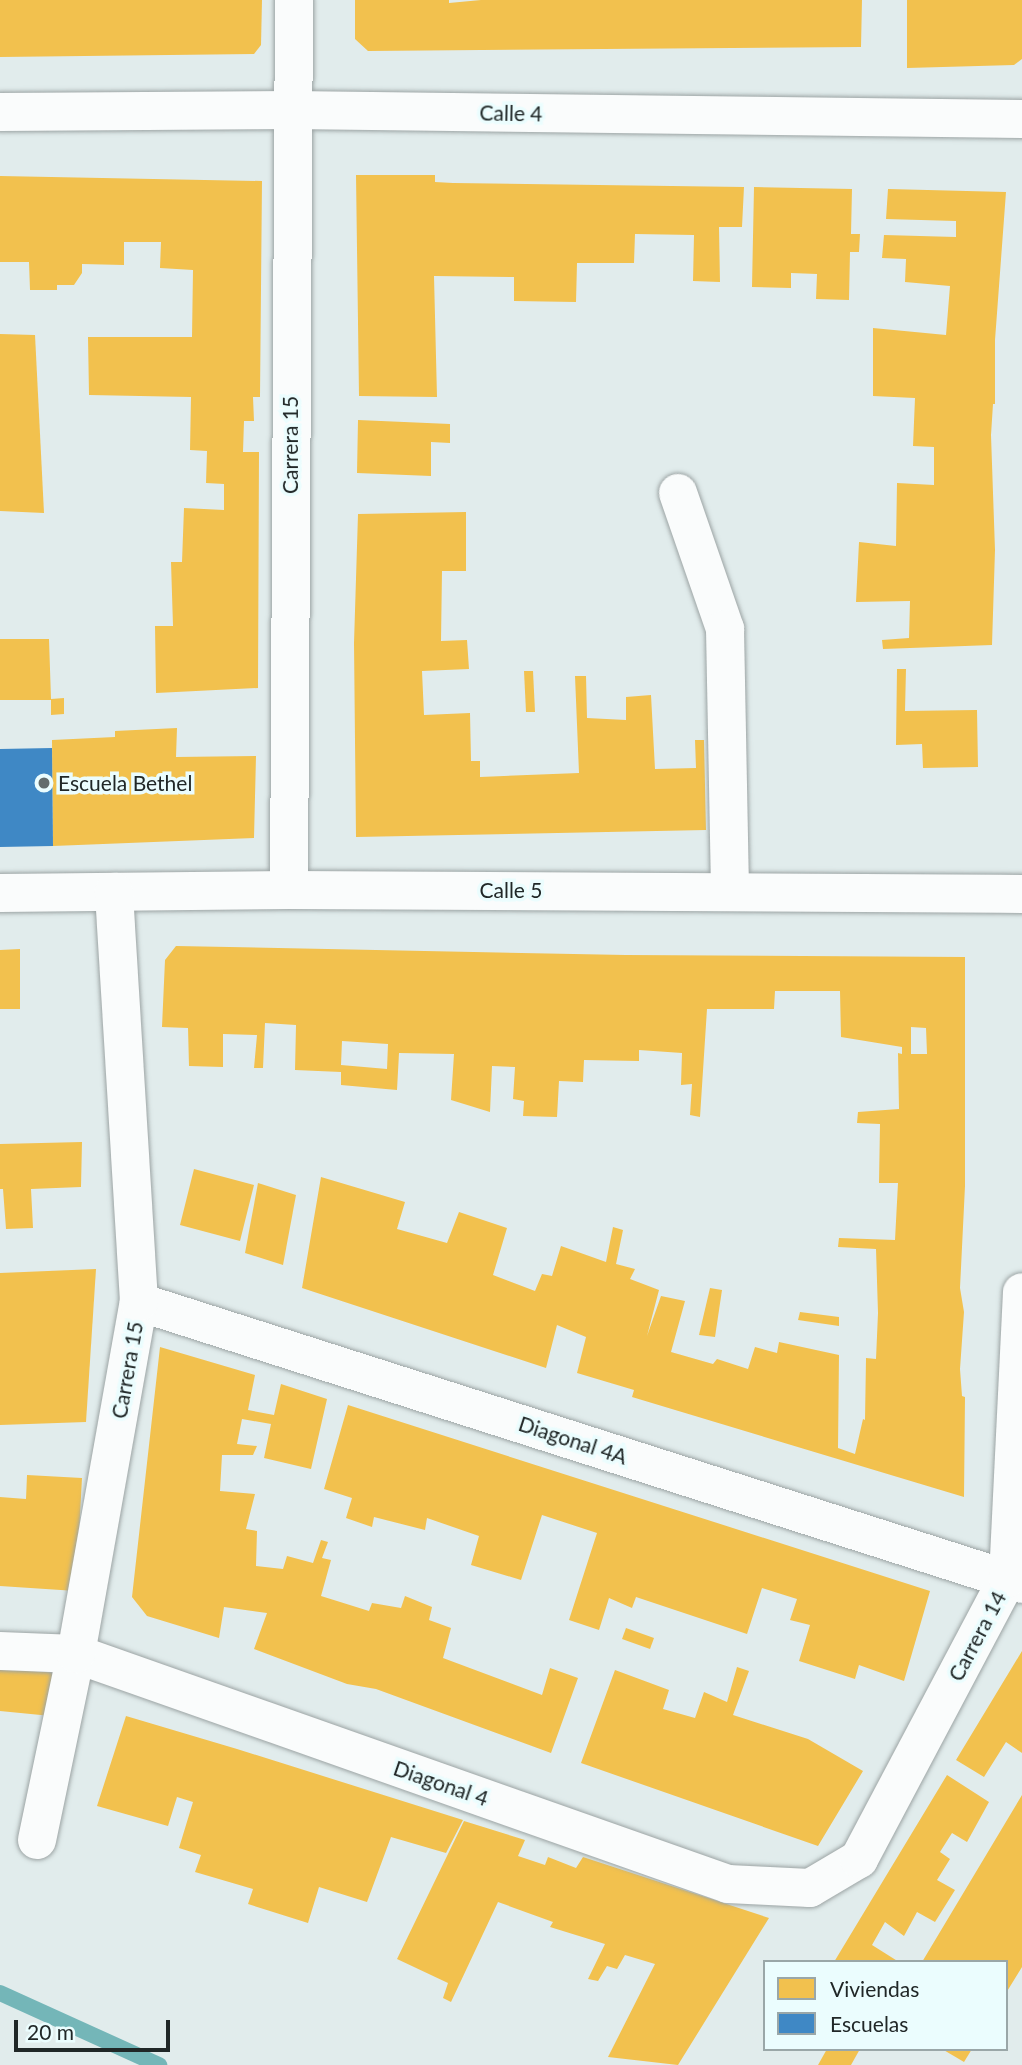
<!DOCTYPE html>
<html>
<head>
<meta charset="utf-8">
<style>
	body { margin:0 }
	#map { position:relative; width:1022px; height:2065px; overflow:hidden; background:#e1ecec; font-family:Lato,sans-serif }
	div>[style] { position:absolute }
	.homes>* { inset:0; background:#f2c14e }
	.schools>* { inset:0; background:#3f88c5 }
	.stream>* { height:16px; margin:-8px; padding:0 8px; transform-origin:8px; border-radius:8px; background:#74b6b8 }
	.roads { filter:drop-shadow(0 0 2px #9ca4a4) drop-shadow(0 0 2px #9ca4a4) }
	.street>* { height:38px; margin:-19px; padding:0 19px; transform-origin:19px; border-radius:19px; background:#fafcfc }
	.dots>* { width:19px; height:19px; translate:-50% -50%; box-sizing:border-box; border:4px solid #ebfdfe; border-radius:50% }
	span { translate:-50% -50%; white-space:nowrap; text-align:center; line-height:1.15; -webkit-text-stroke:7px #ebfdfe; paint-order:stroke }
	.street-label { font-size:21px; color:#202727 }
	.poi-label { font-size:21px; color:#202727 }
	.left { translate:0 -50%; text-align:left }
	.legend { position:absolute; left:763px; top:1960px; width:245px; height:91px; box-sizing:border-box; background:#ebfdfe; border:2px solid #9aa7a8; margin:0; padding:9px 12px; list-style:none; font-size:21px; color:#202727 }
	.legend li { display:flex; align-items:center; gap:14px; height:35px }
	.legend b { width:35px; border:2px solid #9aa7a8 }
	.scale { position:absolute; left:14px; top:2020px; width:156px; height:32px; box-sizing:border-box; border:4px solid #202727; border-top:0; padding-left:9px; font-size:21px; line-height:24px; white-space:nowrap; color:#202727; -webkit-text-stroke:5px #ebfdfe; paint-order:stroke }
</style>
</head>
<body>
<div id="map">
	<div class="homes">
		<div style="clip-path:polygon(0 0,262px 0,261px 45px,254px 54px,0 57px)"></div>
		<div style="clip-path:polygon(355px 0,449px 0,449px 3px,481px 0,862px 0,861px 47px,368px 51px,355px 39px)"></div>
		<div style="clip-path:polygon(907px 0,1022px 0,1022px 59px,1014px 65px,907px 68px)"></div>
		<div style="clip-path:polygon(356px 175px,435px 175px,435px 182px,453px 183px,744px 187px,742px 227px,719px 227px,720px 282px,693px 281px,694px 235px,635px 234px,634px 263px,577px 263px,576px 302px,514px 301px,514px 277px,434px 276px,437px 397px,359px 396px)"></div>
		<div style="clip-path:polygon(0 176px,262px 181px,260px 397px,253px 397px,254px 421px,244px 421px,243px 452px,259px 452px,258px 688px,156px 693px,155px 626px,173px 626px,171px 562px,182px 562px,184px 508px,224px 510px,224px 484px,206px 483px,207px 451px,190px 450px,191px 397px,89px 395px,88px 337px,192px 337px,193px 270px,160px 268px,161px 242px,124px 242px,124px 265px,82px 264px,82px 273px,74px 285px,57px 285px,57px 290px,30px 290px,29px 262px,0 262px)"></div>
		<div style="clip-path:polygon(754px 187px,852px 189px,851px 234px,860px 234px,859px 252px,850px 252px,849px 300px,816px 299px,817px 274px,791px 273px,791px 288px,752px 287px)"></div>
		<div style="clip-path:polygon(888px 189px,1006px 192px,995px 340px,995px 404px,993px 404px,991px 435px,995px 550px,992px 645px,883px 649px,882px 640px,909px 638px,910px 601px,856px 602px,859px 542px,896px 546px,897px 483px,934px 485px,934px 447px,913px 446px,915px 398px,873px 396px,873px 328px,946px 335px,950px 286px,905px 282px,906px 259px,882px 258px,884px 235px,956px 237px,956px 221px,886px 219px)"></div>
		<div style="clip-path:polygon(0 334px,35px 335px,44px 513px,0 511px)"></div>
		<div style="clip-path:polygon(358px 420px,450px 424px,450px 443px,431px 442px,431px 476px,357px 473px)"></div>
		<div style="clip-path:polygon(466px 512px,466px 571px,442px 571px,441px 641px,467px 640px,469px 669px,422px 671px,424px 715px,470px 713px,471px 761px,480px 761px,480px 777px,579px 773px,575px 676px,586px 676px,587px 718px,626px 720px,626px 697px,651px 695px,655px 769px,696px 768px,695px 740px,704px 740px,706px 830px,356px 837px,354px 643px,358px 514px)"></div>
		<div style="clip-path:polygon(0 639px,49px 639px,51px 699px,64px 698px,64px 714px,51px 715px,51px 700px,0 700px)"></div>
		<div style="clip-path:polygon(897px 669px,906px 669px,905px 711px,977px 710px,978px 767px,923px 768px,922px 744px,896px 745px)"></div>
		<div style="clip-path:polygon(524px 671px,533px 671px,535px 712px,526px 712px)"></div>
		<div style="clip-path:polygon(177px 728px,176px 757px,256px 756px,254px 838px,53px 846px,52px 740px,115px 737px,115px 731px)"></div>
		<div style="clip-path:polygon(evenodd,176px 946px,626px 955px,965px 957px,965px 1186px,960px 1288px,964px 1312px,960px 1369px,962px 1396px,965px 1397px,964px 1497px,632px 1397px,634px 1390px,577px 1373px,586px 1337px,557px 1325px,546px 1368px,302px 1288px,321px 1177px,405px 1202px,397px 1229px,447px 1243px,459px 1212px,507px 1228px,493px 1275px,535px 1291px,542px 1274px,552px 1276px,561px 1246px,606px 1262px,613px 1227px,623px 1230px,616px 1264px,635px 1269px,630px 1279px,659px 1290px,647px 1336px,661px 1296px,685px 1301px,671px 1352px,713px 1364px,717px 1359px,748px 1369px,755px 1347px,777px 1353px,779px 1342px,839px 1355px,838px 1448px,855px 1454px,863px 1419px,865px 1420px,866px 1358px,876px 1359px,878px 1313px,876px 1249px,838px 1247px,839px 1238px,895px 1240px,898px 1183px,879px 1183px,880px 1124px,857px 1123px,858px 1112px,899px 1109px,898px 1053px,902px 1054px,902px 1047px,841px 1037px,840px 991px,775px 991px,774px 1009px,707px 1009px,700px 1117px,690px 1115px,692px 1084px,681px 1085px,682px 1053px,639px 1050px,639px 1061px,584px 1060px,583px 1082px,559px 1081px,557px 1117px,523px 1116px,524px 1101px,513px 1099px,515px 1067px,492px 1066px,490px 1112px,451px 1100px,454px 1054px,399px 1053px,397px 1090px,341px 1085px,341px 1072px,295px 1070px,296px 1025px,265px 1023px,263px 1068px,254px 1068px,257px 1035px,223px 1034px,223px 1067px,189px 1066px,188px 1028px,162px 1027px,165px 960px,176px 946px,911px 1027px,926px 1028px,927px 1054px,911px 1054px,911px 1027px,176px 946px,342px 1041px,388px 1044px,387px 1069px,341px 1065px,342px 1041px)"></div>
		<div style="clip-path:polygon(20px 949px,20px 1009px,0 1009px,0 950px)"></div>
		<div style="clip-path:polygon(82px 1142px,81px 1187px,31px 1189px,33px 1228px,6px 1229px,3px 1189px,0 1189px,0 1144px)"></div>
		<div style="clip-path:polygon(194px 1169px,254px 1185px,240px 1241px,180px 1225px)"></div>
		<div style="clip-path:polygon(258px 1183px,296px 1195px,283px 1265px,245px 1253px)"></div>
		<div style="clip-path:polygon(96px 1269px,86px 1422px,0 1425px,0 1273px)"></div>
		<div style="clip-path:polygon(710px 1288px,722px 1290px,715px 1337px,699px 1335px)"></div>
		<div style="clip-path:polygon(800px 1312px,839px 1317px,839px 1326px,798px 1320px)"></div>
		<div style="clip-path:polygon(160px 1347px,255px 1375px,248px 1410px,274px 1415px,281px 1384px,327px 1399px,311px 1469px,264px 1458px,271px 1424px,242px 1419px,237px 1444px,257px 1446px,253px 1455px,222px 1455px,220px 1491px,255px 1494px,246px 1529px,257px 1531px,256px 1566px,283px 1569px,287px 1556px,313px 1563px,321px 1540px,328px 1542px,322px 1558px,331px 1560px,321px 1596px,369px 1611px,372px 1603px,401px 1608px,405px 1596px,432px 1607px,429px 1620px,451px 1628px,443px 1658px,542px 1695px,550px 1668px,578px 1678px,551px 1753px,376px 1689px,347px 1684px,254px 1649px,267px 1613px,224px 1607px,219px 1638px,147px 1616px,132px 1597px)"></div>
		<div style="clip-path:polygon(348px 1405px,930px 1591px,904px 1681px,859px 1665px,855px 1679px,799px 1661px,810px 1625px,790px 1620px,797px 1599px,762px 1588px,747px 1634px,636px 1597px,632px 1608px,609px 1598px,599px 1630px,569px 1620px,597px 1533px,542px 1515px,521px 1580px,471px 1565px,479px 1536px,427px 1518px,425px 1530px,374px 1517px,372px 1527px,346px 1518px,352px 1498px,324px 1489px)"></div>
		<div style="clip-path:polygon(27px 1475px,82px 1478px,76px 1591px,0 1586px,0 1497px,26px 1499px)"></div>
		<div style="clip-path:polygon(626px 1628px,654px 1638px,650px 1649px,622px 1639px)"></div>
		<div style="clip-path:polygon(1022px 1651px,1022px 1753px,1006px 1742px,984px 1777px,956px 1760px)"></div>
		<div style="clip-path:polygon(737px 1667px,749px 1671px,733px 1715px,808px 1739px,863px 1771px,818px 1846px,581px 1763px,615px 1670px,669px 1690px,663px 1709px,695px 1718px,704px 1692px,727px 1702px)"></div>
		<div style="clip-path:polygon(0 1668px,57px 1673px,51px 1716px,0 1711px)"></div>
		<div style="clip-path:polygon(126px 1716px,237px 1749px,463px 1820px,446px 1853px,391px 1837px,367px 1902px,319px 1887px,308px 1923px,248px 1904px,253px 1889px,195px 1872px,201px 1855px,179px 1848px,193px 1802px,177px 1797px,168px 1826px,97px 1806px)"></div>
		<div style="clip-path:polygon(947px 1775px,989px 1802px,967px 1842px,952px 1833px,940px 1852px,950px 1859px,937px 1880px,955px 1890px,935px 1922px,917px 1912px,904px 1936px,885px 1922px,872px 1945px,899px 1962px,834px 1962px)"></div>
		<div style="clip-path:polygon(1022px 1795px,1022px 1967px,1006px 1993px,1006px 1962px,922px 1962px)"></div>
		<div style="clip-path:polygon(464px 1821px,525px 1840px,518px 1856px,545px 1865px,548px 1857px,576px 1868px,583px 1857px,769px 1918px,678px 2065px,608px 2057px,655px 1964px,625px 1955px,617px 1969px,607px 1966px,598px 1981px,588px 1979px,605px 1944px,550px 1927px,553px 1922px,498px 1902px,451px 2002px,443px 1998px,448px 1983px,397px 1959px)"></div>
		<div style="clip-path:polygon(827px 2049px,860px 2049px,851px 2065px,818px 2065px)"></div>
		<div style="clip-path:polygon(942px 2049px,972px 2049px,964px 2062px)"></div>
	</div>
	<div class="schools">
		<div style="clip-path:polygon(52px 748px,53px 846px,0 847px,0 749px)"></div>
	</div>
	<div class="stream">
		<div style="left:0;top:1993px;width:175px;rotate:24.4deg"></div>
	</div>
	<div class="roads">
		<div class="street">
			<div style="left:0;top:112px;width:291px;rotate:-0.4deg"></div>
			<div style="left:291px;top:110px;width:731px;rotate:0.71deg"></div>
			<div style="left:678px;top:493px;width:144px;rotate:70.9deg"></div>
			<div style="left:725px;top:629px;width:262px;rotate:88.9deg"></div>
			<div style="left:289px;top:890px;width:890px;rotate:-89.68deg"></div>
			<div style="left:0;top:893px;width:289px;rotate:-0.6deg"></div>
			<div style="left:289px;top:890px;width:733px;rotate:0.31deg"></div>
			<div style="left:139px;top:1302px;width:927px;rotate:17.71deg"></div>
			<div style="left:0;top:1651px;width:76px;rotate:2.3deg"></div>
			<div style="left:76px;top:1654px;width:691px;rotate:19.43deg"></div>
			<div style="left:728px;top:1884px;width:82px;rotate:2.8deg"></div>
			<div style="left:810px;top:1888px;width:57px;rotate:-30.6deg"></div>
			<div style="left:859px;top:1859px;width:318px;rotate:-62.1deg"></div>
			<div style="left:1008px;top:1578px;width:286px;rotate:-87.2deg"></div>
			<div style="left:37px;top:1840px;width:190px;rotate:-78.2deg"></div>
			<div style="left:76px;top:1654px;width:358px;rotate:-79.9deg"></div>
			<div style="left:139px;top:1302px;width:411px;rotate:-93.5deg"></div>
		</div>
	</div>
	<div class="dots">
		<div style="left:44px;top:783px;background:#646c6c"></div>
	</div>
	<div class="street-label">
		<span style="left:511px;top:113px;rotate:1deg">Calle 4</span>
		<span style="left:290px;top:445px;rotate:-90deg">Carrera 15</span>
		<span style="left:511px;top:890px">Calle 5</span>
		<span style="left:127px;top:1370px;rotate:-80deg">Carrera 15</span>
		<span style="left:573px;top:1440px;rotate:18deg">Diagonal 4A</span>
		<span style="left:977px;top:1636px;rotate:-62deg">Carrera 14</span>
		<span style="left:441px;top:1783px;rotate:19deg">Diagonal 4</span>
	</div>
	<div class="poi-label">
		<span class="left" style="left:58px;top:783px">Escuela Bethel</span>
	</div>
	<ul class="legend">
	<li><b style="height:19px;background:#f2c14e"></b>Viviendas</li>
	<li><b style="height:19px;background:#3f88c5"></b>Escuelas</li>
	</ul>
	<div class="scale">20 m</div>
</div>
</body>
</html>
